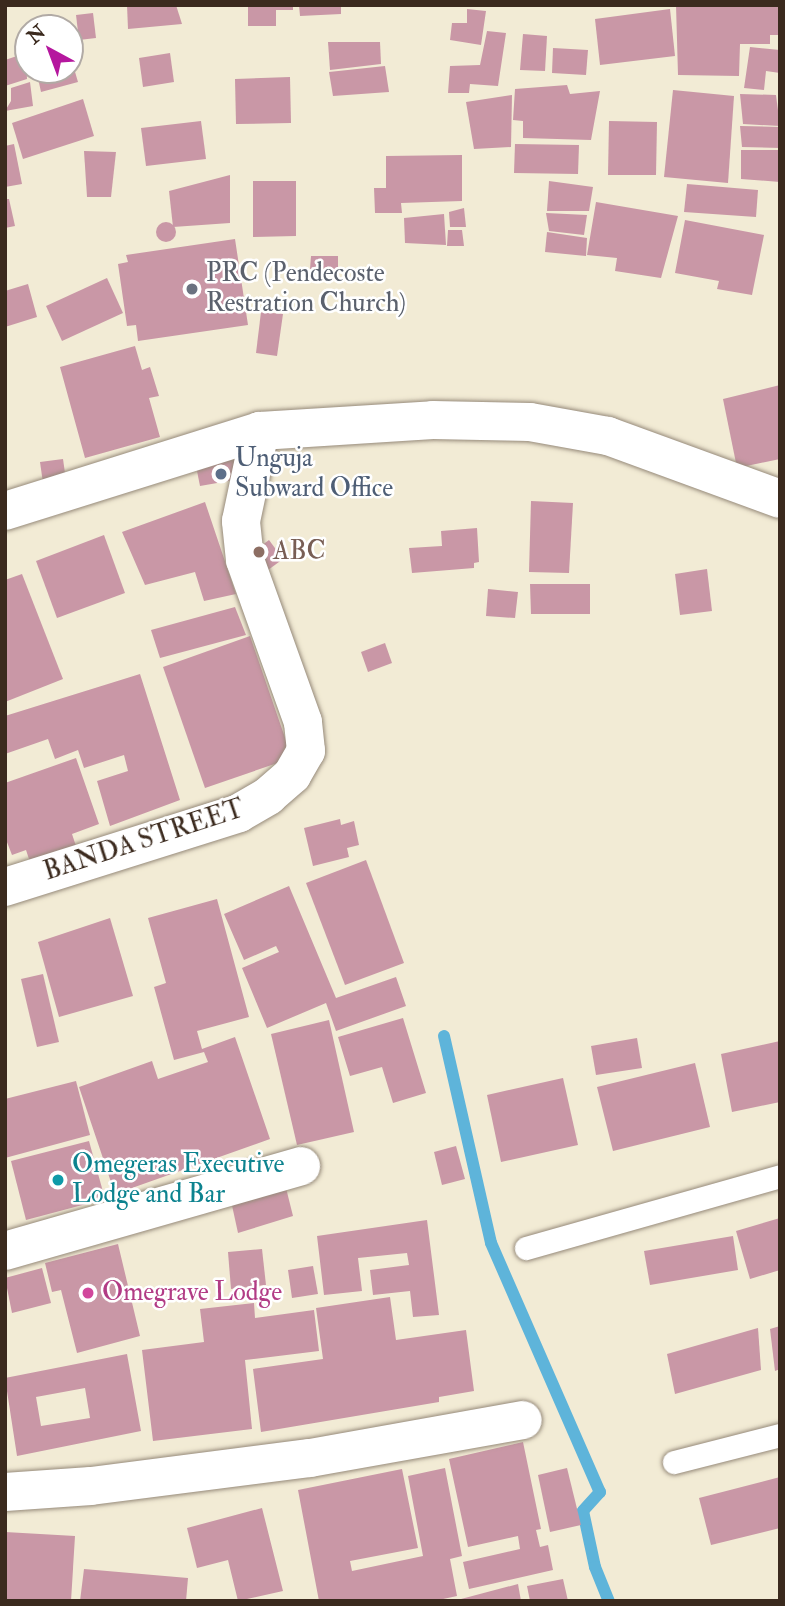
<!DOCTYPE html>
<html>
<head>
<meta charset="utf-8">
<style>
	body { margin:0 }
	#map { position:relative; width:785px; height:1606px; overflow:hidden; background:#f2ebd5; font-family:"IM FELL Double Pica",serif }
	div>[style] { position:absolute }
	.stream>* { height:12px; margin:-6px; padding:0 6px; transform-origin:6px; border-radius:6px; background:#5eb4da }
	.building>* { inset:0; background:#c997a6 }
	.round { border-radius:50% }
	.roads { filter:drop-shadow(0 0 2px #968a7a) drop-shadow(0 0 2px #968a7a) }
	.lane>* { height:23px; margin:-11.5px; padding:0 11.5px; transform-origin:11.5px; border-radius:11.5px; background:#fff }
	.street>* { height:38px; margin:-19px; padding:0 19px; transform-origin:19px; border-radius:19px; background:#fff }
	.dots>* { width:19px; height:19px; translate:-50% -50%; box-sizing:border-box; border:4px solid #fff; border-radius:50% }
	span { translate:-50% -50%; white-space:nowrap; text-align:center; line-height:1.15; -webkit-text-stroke:5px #fff; paint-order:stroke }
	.worship-label { font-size:26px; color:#5b616d }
	.left { translate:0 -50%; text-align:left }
	.service-label { font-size:26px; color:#4e5e75 }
	.education-label { font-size:26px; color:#785e54 }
	.street-label { font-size:26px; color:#3b2a1e }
	.culture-label { font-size:26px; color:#0d838f }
	.hotel-label { font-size:26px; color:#b23c85 }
	.frame { position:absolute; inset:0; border:7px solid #3b2a1e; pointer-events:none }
	.north { position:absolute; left:14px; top:14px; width:70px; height:70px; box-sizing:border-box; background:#fff; border:2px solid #b1aaa5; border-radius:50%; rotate:319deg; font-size:19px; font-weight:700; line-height:28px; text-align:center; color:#3b2a1e }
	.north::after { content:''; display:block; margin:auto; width:24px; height:32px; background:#b5179e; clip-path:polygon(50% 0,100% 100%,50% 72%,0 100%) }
</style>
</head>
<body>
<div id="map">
	<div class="stream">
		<div style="left:444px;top:1036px;width:212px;rotate:77.2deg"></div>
		<div style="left:491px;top:1243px;width:272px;rotate:66.4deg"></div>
		<div style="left:600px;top:1492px;width:25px;rotate:132deg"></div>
		<div style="left:583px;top:1511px;width:57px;rotate:77.9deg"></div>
		<div style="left:595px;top:1567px;width:37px;rotate:68deg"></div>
	</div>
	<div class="building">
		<div style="clip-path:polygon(127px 5px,176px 5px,182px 24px,128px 29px)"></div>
		<div style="clip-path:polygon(248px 5px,293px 5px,293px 10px,276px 10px,276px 26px,248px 26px)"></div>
		<div style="clip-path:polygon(299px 5px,341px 5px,341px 14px,300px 16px)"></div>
		<div style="clip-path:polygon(676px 5px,780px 5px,780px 35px,770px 35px,770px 44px,740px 44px,739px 76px,678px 75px)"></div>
		<div style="clip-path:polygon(467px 9px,486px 11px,481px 45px,450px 40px,452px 23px,467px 23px)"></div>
		<div style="clip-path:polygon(670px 9px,675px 56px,600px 65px,595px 19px)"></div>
		<div style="clip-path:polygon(93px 13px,96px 38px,79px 40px,76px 15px)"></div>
		<div style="clip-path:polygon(487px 31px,506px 33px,498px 86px,470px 84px,469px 93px,448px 93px,450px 66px,480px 65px)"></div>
		<div style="clip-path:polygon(523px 34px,547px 36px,545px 71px,520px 70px)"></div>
		<div style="clip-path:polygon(328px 42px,380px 42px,381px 64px,330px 70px)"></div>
		<div style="clip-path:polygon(750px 47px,780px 50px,780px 73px,766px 71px,764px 90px,744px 88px)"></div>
		<div style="clip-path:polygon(553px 48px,588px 50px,586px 75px,552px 73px)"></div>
		<div style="clip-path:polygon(26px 53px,27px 79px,5px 86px,5px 60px)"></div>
		<div style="clip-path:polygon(170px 53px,174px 82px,143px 87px,139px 58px)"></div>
		<div style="clip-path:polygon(73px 65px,78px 82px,41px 92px,38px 78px,70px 70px)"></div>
		<div style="clip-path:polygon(385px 66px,389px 92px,333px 96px,329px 72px)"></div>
		<div style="clip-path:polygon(290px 77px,291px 123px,236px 124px,235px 79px)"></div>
		<div style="clip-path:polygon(30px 82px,33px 106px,5px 111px,11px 101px,11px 88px)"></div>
		<div style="clip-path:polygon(567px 85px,570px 94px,600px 91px,591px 140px,523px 138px,523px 121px,513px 120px,515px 89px)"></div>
		<div style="clip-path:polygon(673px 90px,734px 96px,728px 183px,664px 177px)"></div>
		<div style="clip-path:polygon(740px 94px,776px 95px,780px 126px,743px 124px)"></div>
		<div style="clip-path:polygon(512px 95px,511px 147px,474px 149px,466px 102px)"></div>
		<div style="clip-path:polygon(83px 99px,94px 136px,23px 159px,12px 123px)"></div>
		<div style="clip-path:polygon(201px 121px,206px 159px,146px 166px,141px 128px)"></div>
		<div style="clip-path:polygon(609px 121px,657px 122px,656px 175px,608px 175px)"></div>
		<div style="clip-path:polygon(740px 126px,780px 127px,780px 148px,742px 147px)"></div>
		<div style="clip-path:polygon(14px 144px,22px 184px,5px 187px,5px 146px)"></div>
		<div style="clip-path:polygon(515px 144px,579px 145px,578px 174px,514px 173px)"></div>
		<div style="clip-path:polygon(741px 150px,780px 150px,780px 182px,741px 179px)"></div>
		<div style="clip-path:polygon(84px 151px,116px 152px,111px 197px,87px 197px)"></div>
		<div style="clip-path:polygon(462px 155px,462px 201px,401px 203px,402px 213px,375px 213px,374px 188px,386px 188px,386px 156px)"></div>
		<div style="clip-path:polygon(230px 175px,230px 223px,173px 227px,169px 191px)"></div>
		<div style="clip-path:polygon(253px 181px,296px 181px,296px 236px,253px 237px)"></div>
		<div style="clip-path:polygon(549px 181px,593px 187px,589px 211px,547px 211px)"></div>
		<div style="clip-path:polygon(687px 184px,758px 190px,756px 217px,684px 212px)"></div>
		<div style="clip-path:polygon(5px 199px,9px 199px,15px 226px,5px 228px)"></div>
		<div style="clip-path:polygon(596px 202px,678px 216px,661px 278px,615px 271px,617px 258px,587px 255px)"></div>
		<div style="clip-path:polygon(464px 208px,466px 227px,450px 227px,449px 212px)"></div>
		<div style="clip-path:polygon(546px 213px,587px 215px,584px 235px,549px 231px)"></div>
		<div style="clip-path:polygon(444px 214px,446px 245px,405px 243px,404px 218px)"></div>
		<div style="clip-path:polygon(685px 220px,764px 235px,752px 295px,717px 289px,719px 281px,675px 273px)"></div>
		<div class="round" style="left:156px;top:222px;width:20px;height:20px"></div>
		<div style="clip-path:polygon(448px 230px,462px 230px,464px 246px,447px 246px)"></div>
		<div style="clip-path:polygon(547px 232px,587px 238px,586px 256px,545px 252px)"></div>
		<div style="clip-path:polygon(235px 239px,248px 325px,138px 341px,136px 325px,127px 326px,118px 264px,128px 262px,126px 255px)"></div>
		<div style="clip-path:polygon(311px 256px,338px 256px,338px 270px,310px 269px)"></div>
		<div style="clip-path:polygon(107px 278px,123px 313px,62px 341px,46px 306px)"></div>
		<div style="clip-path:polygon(28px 284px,37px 317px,5px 327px,5px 291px)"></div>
		<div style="clip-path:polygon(261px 312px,283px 314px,277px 356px,256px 353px)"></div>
		<div style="clip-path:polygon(135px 346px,142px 370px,150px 367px,159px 396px,149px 398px,160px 437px,85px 458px,60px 367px)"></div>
		<div style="clip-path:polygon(780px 385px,780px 459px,737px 468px,723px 399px)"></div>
		<div style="clip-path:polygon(234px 454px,240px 479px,200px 486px,195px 461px)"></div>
		<div style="clip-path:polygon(63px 459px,66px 480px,43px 483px,40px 462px)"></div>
		<div style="clip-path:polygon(531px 501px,573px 503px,569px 573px,529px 572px)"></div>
		<div style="clip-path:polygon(205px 502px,236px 594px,204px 601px,195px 572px,145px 585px,122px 532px)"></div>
		<div style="clip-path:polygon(477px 528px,479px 562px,474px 563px,474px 568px,412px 573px,409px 548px,442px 546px,441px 531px)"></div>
		<div style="clip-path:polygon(104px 535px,125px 593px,57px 618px,36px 561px)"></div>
		<div style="clip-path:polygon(269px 540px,283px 559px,264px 573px,250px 554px)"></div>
		<div style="clip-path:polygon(707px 569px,712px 611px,680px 615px,675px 574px)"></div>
		<div style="clip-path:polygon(22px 574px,63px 679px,5px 702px,5px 580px)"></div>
		<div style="clip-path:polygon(530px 584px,590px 584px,590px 614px,531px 614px)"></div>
		<div style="clip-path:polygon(488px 589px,518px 592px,515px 618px,486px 616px)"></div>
		<div style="clip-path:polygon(235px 607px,246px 635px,160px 658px,151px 630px)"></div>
		<div style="clip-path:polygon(250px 636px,292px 758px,205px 788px,163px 667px)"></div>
		<div style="clip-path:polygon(385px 643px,392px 663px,368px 672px,361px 652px)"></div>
		<div style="clip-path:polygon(140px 674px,180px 800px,110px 826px,97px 781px,128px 771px,124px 755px,84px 768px,78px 750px,55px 759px,48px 739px,5px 754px,5px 716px)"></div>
		<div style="clip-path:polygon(76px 758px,99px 824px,72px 834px,77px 849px,31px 865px,26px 850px,12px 855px,5px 837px,5px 783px)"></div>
		<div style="clip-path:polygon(340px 819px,341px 825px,354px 821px,359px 845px,347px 848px,349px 857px,313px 866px,304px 828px)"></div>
		<div style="clip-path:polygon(366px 860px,404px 963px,345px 985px,306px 883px)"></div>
		<div style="clip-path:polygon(289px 886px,336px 998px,396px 977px,406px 1006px,336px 1031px,326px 1003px,267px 1028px,242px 968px,279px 952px,276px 946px,244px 960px,224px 914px)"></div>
		<div style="clip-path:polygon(217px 899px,249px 1017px,197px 1031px,202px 1049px,235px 1037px,270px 1139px,115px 1194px,79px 1087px,152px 1061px,158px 1079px,208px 1062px,204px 1052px,174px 1060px,154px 987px,166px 983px,148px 918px)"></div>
		<div style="clip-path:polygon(110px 918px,133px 996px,59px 1017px,38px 942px)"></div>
		<div style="clip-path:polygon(43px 974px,59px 1042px,37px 1047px,21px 979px)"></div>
		<div style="clip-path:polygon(403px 1018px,426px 1093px,393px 1103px,382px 1067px,350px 1076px,338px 1037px)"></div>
		<div style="clip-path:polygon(329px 1020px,354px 1132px,297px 1145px,271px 1034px)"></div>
		<div style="clip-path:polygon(637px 1038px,642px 1068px,596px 1075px,591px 1046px)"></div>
		<div style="clip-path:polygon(780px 1041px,780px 1102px,732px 1112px,721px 1054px)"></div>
		<div style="clip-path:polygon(695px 1063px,710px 1127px,613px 1151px,597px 1087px)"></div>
		<div style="clip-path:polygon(563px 1078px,578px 1145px,501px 1162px,487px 1095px)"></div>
		<div style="clip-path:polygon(76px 1081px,90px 1135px,5px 1158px,5px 1099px)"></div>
		<div style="clip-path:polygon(89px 1141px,105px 1199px,26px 1220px,11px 1161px)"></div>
		<div style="clip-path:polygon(456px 1146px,465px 1179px,442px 1185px,434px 1152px)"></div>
		<div style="clip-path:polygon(285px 1184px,293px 1216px,238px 1233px,231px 1201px)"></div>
		<div style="clip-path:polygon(780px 1218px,780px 1270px,750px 1279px,736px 1231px)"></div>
		<div style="clip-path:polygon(427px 1220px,439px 1315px,413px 1317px,410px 1291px,373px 1295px,370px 1270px,409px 1265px,407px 1253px,358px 1258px,362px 1291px,324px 1295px,317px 1236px)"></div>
		<div style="clip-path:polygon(733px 1236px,738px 1270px,650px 1285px,644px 1251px)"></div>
		<div style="clip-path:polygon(118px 1244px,140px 1336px,77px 1353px,61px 1290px,52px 1292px,45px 1263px)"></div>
		<div style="clip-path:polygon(262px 1249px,266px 1285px,231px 1289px,228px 1252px)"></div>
		<div style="clip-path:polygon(313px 1266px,318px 1294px,292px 1298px,288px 1270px)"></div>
		<div style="clip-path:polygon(42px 1268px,51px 1303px,12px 1313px,5px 1278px)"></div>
		<div style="clip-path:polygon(390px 1297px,396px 1340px,466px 1330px,474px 1391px,439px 1397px,439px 1402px,261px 1432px,253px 1369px,323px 1359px,316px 1308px)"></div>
		<div style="clip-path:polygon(254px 1303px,255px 1318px,314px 1310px,319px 1351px,245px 1360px,252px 1429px,153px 1441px,142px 1350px,204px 1342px,200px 1309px)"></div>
		<div style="clip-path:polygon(780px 1326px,780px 1369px,775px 1371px,770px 1329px)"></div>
		<div style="clip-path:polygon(758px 1328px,761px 1370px,675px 1394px,667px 1354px)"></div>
		<div style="clip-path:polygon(evenodd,127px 1354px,141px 1431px,17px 1456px,5px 1378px,127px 1354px,85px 1388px,90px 1418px,41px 1426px,36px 1397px,85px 1388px)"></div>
		<div style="clip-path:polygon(523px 1442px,541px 1529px,536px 1530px,540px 1547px,548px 1545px,553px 1570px,469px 1589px,463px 1562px,520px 1549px,518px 1536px,468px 1547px,449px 1459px)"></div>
		<div style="clip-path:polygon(445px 1468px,462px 1556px,450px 1559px,457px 1596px,434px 1601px,319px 1601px,298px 1490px,402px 1469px,418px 1548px,350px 1561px,352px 1571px,423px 1556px,408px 1476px)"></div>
		<div style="clip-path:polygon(567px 1468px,581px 1525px,550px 1532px,538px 1475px)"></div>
		<div style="clip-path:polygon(780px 1477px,780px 1528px,711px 1545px,699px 1498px)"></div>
		<div style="clip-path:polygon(262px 1508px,283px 1591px,238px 1601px,228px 1560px,197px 1568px,187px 1528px)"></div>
		<div style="clip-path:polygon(5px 1532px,75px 1536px,71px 1601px,5px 1599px)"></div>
		<div style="clip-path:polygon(84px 1569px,188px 1578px,186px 1601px,80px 1601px)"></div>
		<div style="clip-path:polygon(563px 1579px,568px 1601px,530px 1601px,527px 1586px)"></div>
		<div style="clip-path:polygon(518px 1584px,521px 1601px,462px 1601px,461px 1599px)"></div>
	</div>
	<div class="roads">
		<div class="lane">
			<div style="left:526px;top:1248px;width:264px;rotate:-15.8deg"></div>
			<div style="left:674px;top:1462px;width:109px;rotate:-14.3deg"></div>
		</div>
		<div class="street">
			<div style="left:5px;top:511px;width:267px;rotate:-17.4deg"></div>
			<div style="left:260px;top:431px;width:173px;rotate:-3.6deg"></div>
			<div style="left:433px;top:420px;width:97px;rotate:1.2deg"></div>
			<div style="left:530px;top:422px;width:79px;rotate:10.2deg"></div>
			<div style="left:608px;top:436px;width:183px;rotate:20.1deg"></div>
			<div style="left:5px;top:887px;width:245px;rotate:-17.5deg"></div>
			<div style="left:239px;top:813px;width:34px;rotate:-30deg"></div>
			<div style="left:268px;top:796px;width:32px;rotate:-41deg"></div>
			<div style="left:292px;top:775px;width:28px;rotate:-60deg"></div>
			<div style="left:306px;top:751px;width:29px;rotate:-96deg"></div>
			<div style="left:303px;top:722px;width:172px;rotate:-109.7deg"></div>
			<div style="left:245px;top:560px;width:39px;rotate:-96deg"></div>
			<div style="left:241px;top:521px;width:92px;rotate:-78.1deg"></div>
			<div style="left:5px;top:1251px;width:308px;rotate:-16deg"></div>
			<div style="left:5px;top:1492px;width:86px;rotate:-4deg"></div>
			<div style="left:91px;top:1486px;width:221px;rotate:-7.3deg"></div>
			<div style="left:310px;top:1458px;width:216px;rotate:-10.1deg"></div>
		</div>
	</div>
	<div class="dots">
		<div style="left:192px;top:289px;background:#6b7280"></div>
		<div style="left:221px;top:474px;background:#5c6f8a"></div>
		<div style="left:259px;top:552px;background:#8d6e63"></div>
		<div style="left:58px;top:1180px;background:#0f9aa8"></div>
		<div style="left:88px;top:1293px;background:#d1479c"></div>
	</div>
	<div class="worship-label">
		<span class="left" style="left:206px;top:289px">PRC (Pendecoste<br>Restration Church)</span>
	</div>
	<div class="service-label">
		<span class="left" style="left:235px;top:474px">Unguja<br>Subward Office</span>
	</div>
	<div class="education-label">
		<span class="left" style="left:273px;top:552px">ABC</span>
	</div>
	<div class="street-label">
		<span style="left:144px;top:841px;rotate:-18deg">BANDA STREET</span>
	</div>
	<div class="culture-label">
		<span class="left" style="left:72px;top:1180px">Omegeras Executive<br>Lodge and Bar</span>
	</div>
	<div class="hotel-label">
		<span class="left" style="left:102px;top:1293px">Omegrave Lodge</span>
	</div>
	<div class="frame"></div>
	<div class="north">N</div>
</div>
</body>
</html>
